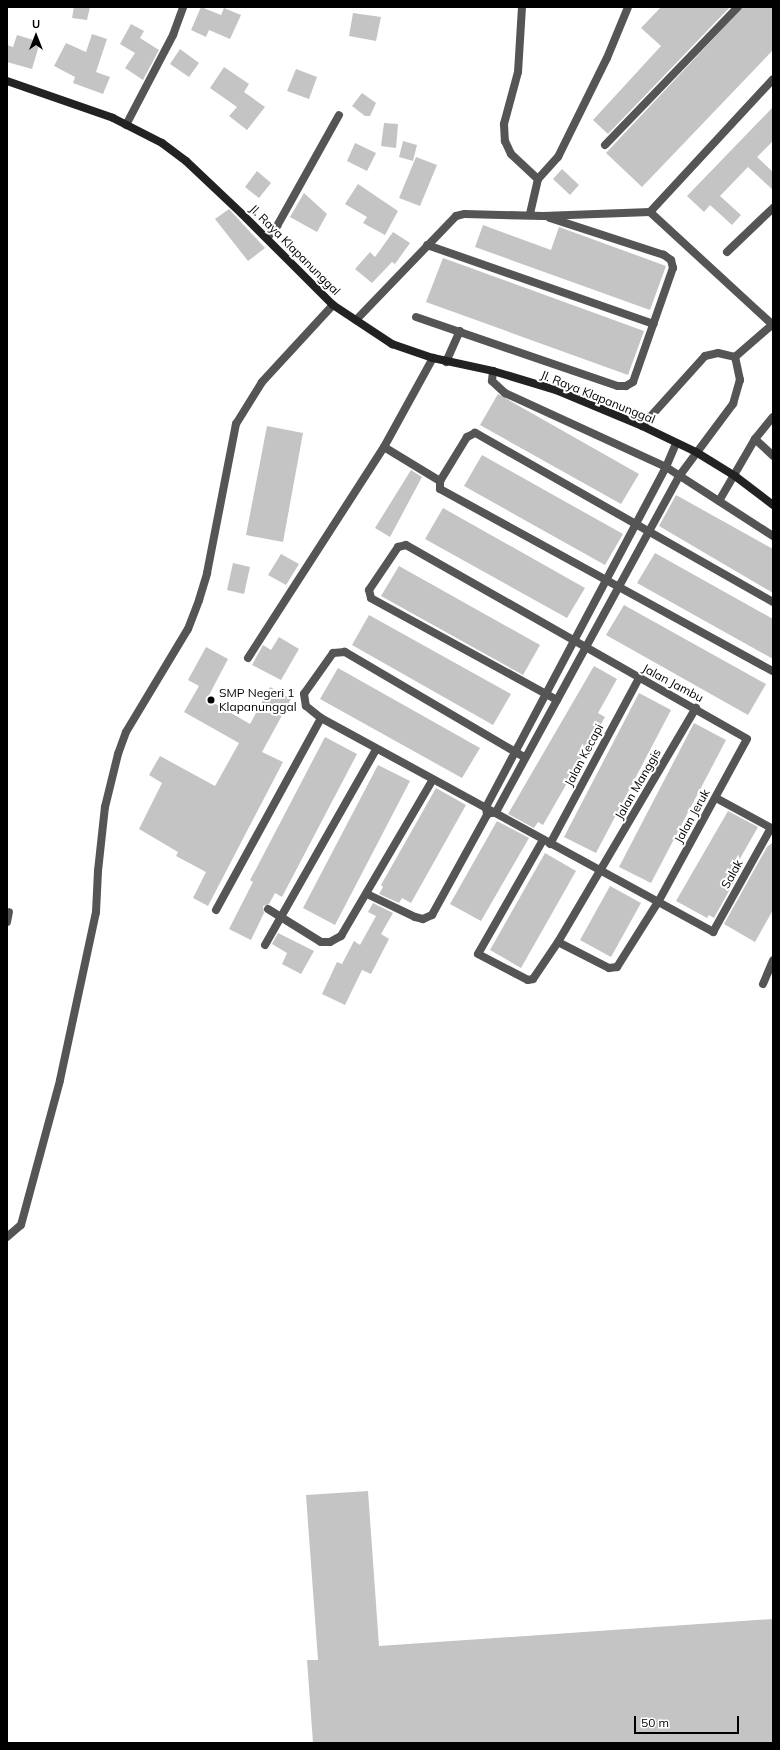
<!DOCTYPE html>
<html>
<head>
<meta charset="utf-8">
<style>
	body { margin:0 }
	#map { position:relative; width:780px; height:1750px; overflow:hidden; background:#fff; font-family:Mulish,sans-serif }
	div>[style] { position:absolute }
	.building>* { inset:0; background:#c4c4c4 }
	.street>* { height:8px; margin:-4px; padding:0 4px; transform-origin:4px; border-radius:4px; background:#555 }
	.secondary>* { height:8px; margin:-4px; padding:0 4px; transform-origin:4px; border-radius:4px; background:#222 }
	.dots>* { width:11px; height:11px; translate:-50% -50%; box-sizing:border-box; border:2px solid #fff; border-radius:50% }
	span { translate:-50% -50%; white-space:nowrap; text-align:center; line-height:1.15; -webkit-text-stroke:4px #fff; paint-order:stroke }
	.street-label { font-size:12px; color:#000 }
	.poi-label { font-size:12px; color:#000 }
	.left { translate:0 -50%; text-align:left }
	.frame { position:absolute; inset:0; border:8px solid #000; pointer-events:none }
	.north { position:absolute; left:16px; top:16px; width:40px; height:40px; -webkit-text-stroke:3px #fff; paint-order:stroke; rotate:0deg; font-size:11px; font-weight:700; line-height:16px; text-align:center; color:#000 }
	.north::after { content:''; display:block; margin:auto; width:14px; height:18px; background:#000; clip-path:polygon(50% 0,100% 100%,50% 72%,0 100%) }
	.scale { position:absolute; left:634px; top:1716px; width:105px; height:18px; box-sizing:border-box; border:2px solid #000; border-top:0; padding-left:5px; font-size:12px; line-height:14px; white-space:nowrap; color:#000; -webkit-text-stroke:3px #fff; paint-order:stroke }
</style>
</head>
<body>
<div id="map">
	<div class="building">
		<div style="clip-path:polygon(74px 7px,90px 7px,87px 20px,72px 18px)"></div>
		<div style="clip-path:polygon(201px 7px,221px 15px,224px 8px,241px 15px,230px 39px,209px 30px,206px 37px,191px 30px)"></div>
		<div style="clip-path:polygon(661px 7px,730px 7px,608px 134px,593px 120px,661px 46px,641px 28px)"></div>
		<div style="clip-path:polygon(743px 7px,773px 7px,773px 50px,642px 187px,606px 153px)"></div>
		<div style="clip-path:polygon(353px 13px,381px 17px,376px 41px,349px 36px)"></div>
		<div style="clip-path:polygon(131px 24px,144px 31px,140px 38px,159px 50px,143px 80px,125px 68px,135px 53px,120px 44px)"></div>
		<div style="clip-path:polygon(92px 34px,107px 39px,96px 72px,110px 77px,103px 94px,73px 83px,75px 77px,54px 66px,66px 43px,86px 52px)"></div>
		<div style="clip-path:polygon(17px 35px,40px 42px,32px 69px,7px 62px,7px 45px,13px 47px)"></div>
		<div style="clip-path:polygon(180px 49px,199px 63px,189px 77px,170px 64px)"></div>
		<div style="clip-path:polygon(224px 67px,249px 84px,244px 92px,265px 107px,247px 130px,229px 116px,237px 107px,210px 88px)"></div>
		<div style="clip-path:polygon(296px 69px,317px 77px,309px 99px,287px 91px)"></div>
		<div style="clip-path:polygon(362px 93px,376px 103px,370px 116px,365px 116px,352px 106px)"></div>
		<div style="clip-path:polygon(773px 107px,773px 141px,757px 157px,773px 172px,773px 190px,748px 167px,720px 196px,741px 215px,732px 225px,710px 205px,704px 212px,687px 196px)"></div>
		<div style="clip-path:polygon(384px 123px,398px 124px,396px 148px,381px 146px)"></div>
		<div style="clip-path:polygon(403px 141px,417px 145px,413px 161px,399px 157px)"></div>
		<div style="clip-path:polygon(355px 143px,376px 153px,367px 171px,347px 161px)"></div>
		<div style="clip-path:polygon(416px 157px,437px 165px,420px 206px,399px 198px)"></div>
		<div style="clip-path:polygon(562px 169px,579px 185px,570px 195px,553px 179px)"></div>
		<div style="clip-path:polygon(257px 171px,271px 183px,259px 198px,245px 187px)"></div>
		<div style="clip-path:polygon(358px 184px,398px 211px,385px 235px,363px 223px,367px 217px,345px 204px)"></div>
		<div style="clip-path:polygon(304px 193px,327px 214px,317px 232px,290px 217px)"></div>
		<div style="clip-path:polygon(229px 209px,265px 248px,248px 261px,215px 219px)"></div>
		<div style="clip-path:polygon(483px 225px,551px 250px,559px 227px,666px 266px,650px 310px,475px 247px)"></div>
		<div style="clip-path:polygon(393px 232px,410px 243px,395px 264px,392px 262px,372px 283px,355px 269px,370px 252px,375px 257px)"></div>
		<div style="clip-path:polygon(443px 258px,644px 331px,628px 375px,426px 302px)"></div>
		<div style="clip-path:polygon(498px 394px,639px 474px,621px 504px,480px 425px)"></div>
		<div style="clip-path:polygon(267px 426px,303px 433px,283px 542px,246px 535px)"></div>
		<div style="clip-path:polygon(482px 455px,623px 534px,605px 565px,464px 486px)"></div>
		<div style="clip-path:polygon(411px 470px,422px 477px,390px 537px,375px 528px)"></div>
		<div style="clip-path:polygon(676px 495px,773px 549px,773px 593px,659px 526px)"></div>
		<div style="clip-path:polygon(443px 508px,585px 588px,567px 618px,425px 539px)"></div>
		<div style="clip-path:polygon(655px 553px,773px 619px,773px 659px,637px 583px)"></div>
		<div style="clip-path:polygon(281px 554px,299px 564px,286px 585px,268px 575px)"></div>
		<div style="clip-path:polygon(233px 563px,250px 567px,244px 594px,227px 590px)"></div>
		<div style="clip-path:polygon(399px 566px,540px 645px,523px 675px,381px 596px)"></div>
		<div style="clip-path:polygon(624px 605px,766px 684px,748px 715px,606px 635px)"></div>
		<div style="clip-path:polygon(369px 615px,511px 694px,493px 725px,352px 645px)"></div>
		<div style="clip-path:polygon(279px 637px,299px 649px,281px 680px,252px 665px,263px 645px,271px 650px)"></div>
		<div style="clip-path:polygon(206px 647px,228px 659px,207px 699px,250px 724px,270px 687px,291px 699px,262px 752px,283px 762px,208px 906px,193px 898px,206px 872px,176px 856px,178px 852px,139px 829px,162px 783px,149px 775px,160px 756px,215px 786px,239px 743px,184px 712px,199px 686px,188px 680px)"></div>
		<div style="clip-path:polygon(594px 666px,617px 679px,598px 713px,605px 717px,543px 825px,538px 822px,534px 828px,508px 814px)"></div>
		<div style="clip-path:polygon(338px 668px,480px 748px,462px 778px,320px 699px)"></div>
		<div style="clip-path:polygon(639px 693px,671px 710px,596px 853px,564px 837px)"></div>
		<div style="clip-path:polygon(694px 723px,726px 740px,651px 883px,619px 867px)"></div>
		<div style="clip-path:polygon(325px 737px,357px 754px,282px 897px,275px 893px,269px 904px,263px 906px,264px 913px,251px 940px,229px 929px,253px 882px,250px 880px,256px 869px)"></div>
		<div style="clip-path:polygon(378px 765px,410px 781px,335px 925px,303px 908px)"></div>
		<div style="clip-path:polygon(436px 788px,466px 805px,411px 903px,402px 898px,399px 903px,379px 894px,383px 887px,381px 885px)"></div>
		<div style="clip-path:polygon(728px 811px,758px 827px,730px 876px,744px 864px,714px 918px,709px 915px,707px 918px,676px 901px)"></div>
		<div style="clip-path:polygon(497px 821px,529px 838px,481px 921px,450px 904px)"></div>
		<div style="clip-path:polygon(773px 842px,773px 910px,755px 942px,724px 924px,767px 847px)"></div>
		<div style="clip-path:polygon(545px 853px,576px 871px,521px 968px,490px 950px)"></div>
		<div style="clip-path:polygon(610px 886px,641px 903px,611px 957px,580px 940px)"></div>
		<div style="clip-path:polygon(373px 903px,393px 913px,381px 934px,389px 939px,371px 974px,362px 970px,345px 1005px,322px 994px,337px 962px,342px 964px,354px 941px,360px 945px,376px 916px,368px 912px)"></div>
		<div style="clip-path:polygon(278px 933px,314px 951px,301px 974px,282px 964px,287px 953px,272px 944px)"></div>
		<div style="clip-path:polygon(368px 1491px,379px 1646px,773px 1619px,773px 1743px,313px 1743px,307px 1660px,318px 1660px,306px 1495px)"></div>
	</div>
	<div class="street">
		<div style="left:522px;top:7px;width:65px;rotate:93.5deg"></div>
		<div style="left:518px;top:72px;width:54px;rotate:105.1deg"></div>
		<div style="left:504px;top:124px;width:17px;rotate:87deg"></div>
		<div style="left:505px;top:141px;width:14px;rotate:65deg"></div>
		<div style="left:511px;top:154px;width:37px;rotate:43deg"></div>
		<div style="left:538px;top:179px;width:37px;rotate:103deg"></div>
		<div style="left:126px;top:125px;width:102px;rotate:-62.4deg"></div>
		<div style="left:173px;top:35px;width:30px;rotate:-70deg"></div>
		<div style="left:605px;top:145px;width:192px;rotate:-46.1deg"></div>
		<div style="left:538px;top:179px;width:30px;rotate:-48deg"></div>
		<div style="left:558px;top:157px;width:110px;rotate:-63.7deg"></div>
		<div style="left:607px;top:58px;width:55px;rotate:-67.6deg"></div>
		<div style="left:650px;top:212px;width:167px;rotate:42.6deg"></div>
		<div style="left:267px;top:238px;width:16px;rotate:-50deg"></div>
		<div style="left:277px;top:226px;width:127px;rotate:-60.8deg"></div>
		<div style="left:427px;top:245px;width:240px;rotate:19.2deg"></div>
		<div style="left:727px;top:252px;width:64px;rotate:-43.7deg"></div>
		<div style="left:416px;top:317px;width:213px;rotate:18.9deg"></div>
		<div style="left:618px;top:386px;width:8px"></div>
		<div style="left:626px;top:386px;width:8px;rotate:-30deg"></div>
		<div style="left:633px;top:382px;width:121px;rotate:-70.7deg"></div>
		<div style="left:673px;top:268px;width:8px;rotate:-104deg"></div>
		<div style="left:671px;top:260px;width:9px;rotate:-144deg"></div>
		<div style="left:664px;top:255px;width:120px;rotate:-162deg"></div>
		<div style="left:356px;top:320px;width:144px;rotate:-46.1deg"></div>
		<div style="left:456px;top:216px;width:9px;rotate:-13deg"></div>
		<div style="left:465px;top:214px;width:78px;rotate:1.5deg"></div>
		<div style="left:543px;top:216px;width:107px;rotate:-2.1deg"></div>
		<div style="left:650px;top:212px;width:181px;rotate:-47.2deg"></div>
		<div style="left:735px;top:357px;width:50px;rotate:-41deg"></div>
		<div style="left:446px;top:362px;width:34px;rotate:-66deg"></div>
		<div style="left:493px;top:371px;width:10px;rotate:96deg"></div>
		<div style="left:492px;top:381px;width:18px;rotate:43deg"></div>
		<div style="left:505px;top:393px;width:177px;rotate:24.7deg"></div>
		<div style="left:666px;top:467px;width:127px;rotate:32.8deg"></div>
		<div style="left:642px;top:426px;width:94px;rotate:-48deg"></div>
		<div style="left:705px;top:356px;width:13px;rotate:-13deg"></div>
		<div style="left:718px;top:353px;width:17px;rotate:13deg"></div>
		<div style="left:755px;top:439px;width:25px;rotate:43deg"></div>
		<div style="left:384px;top:447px;width:66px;rotate:31.3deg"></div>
		<div style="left:719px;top:501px;width:72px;rotate:-59.9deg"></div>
		<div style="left:755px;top:439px;width:28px;rotate:-51deg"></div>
		<div style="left:773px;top:602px;width:343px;rotate:-150.4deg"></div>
		<div style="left:475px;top:433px;width:9px;rotate:153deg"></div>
		<div style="left:467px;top:437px;width:52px;rotate:121.5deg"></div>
		<div style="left:440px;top:481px;width:8px;rotate:90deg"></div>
		<div style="left:440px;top:489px;width:379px;rotate:28.7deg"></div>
		<div style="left:248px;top:658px;width:251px;rotate:-57.2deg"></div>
		<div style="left:384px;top:447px;width:102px;rotate:-61.2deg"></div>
		<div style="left:557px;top:700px;width:212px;rotate:-151.3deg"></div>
		<div style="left:371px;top:598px;width:8px;rotate:-104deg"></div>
		<div style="left:369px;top:590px;width:52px;rotate:-56deg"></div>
		<div style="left:398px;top:547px;width:8px;rotate:-14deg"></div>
		<div style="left:406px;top:545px;width:392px;rotate:29.6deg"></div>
		<div style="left:747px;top:739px;width:186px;rotate:118.6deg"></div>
		<div style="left:658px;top:902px;width:77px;rotate:122.2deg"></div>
		<div style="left:617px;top:967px;width:8px;rotate:173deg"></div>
		<div style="left:609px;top:968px;width:57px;rotate:-153deg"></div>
		<div style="left:524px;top:757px;width:208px;rotate:-149.6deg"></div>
		<div style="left:345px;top:652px;width:12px;rotate:175deg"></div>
		<div style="left:333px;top:653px;width:50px;rotate:125.3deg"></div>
		<div style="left:304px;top:694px;width:12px;rotate:81deg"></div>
		<div style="left:306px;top:706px;width:19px;rotate:39deg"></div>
		<div style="left:321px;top:718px;width:447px;rotate:28.6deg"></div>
		<div style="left:713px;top:932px;width:119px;rotate:-60.9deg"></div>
		<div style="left:716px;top:798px;width:65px;rotate:28.5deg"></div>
		<div style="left:492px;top:813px;width:4px;rotate:-14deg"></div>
		<div style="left:496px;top:812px;width:384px;rotate:-61.4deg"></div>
		<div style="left:680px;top:475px;width:89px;rotate:-53.3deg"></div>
		<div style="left:733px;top:404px;width:25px;rotate:-74deg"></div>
		<div style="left:740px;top:380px;width:24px;rotate:-102deg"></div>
		<div style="left:543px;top:840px;width:131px;rotate:119.7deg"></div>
		<div style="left:478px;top:954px;width:56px;rotate:27.5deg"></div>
		<div style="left:528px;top:980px;width:5px;rotate:-11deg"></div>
		<div style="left:533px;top:979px;width:45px;rotate:-56deg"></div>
		<div style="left:558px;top:942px;width:272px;rotate:-59.5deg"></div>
		<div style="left:550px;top:844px;width:188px;rotate:-61.8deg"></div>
		<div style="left:367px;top:894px;width:53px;rotate:25.6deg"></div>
		<div style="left:415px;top:917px;width:8px;rotate:14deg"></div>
		<div style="left:423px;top:919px;width:10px;rotate:-24deg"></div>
		<div style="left:432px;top:915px;width:114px;rotate:-61.2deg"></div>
		<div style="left:487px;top:815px;width:8px;rotate:-97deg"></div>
		<div style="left:486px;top:807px;width:385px;rotate:-62.1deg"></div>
		<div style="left:666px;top:467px;width:26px;rotate:-67deg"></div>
		<div style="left:268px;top:909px;width:62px;rotate:31.9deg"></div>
		<div style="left:321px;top:942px;width:9px"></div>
		<div style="left:330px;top:942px;width:13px;rotate:-29deg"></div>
		<div style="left:341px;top:936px;width:180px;rotate:-59.6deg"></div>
		<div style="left:216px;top:910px;width:219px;rotate:-61.3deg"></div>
		<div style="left:7px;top:922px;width:10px;rotate:-79deg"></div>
		<div style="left:265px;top:945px;width:224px;rotate:-60.4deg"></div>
		<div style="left:763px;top:984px;width:26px;rotate:-67deg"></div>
		<div style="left:7px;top:1237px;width:18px;rotate:-41deg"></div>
		<div style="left:21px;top:1225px;width:150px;rotate:-74.9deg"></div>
		<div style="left:60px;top:1080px;width:172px;rotate:-77.9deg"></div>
		<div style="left:96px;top:912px;width:41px;rotate:-87.2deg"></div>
		<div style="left:98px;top:871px;width:64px;rotate:-83.8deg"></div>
		<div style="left:105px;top:807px;width:55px;rotate:-76.2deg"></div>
		<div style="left:118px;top:754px;width:23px;rotate:-70deg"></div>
		<div style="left:126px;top:732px;width:120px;rotate:-59deg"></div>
		<div style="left:188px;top:629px;width:31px;rotate:-69deg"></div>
		<div style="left:199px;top:600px;width:28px;rotate:-73deg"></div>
		<div style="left:207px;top:573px;width:152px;rotate:-79deg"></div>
		<div style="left:236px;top:424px;width:49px;rotate:-58.2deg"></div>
		<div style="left:262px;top:382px;width:105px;rotate:-47.3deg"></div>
	</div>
	<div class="secondary">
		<div style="left:7px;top:81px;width:112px;rotate:19.2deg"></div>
		<div style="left:113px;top:118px;width:55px;rotate:27deg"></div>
		<div style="left:162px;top:143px;width:30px;rotate:37deg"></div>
		<div style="left:186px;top:161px;width:77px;rotate:43.4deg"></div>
		<div style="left:242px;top:214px;width:129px;rotate:45deg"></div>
		<div style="left:333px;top:305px;width:71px;rotate:33.5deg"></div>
		<div style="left:392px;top:344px;width:43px;rotate:18.9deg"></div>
		<div style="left:433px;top:358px;width:61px;rotate:12.2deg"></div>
		<div style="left:493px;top:371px;width:66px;rotate:16.8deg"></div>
		<div style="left:556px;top:390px;width:93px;rotate:22.7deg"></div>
		<div style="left:642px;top:426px;width:60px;rotate:25.7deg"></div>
		<div style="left:696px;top:452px;width:46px;rotate:31.6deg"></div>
		<div style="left:735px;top:476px;width:48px;rotate:37.3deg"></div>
	</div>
	<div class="dots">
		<div style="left:211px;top:700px;background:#000"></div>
	</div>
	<div class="street-label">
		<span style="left:295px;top:250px;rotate:45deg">Jl. Raya Klapanunggal</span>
		<span style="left:598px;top:397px;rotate:22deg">Jl. Raya Klapanunggal</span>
		<span style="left:673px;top:683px;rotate:28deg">Jalan Jambu</span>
		<span style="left:584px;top:755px;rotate:-62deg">Jalan Kecapi</span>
		<span style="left:638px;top:784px;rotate:-60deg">Jalan Manggis</span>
		<span style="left:692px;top:816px;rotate:-61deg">Jalan Jeruk</span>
		<span style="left:732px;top:874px;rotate:-61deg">Salak</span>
	</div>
	<div class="poi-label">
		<span class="left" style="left:219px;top:700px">SMP Negeri 1<br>Klapanunggal</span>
	</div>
	<div class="frame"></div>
	<div class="north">U</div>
	<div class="scale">50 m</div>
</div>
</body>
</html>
